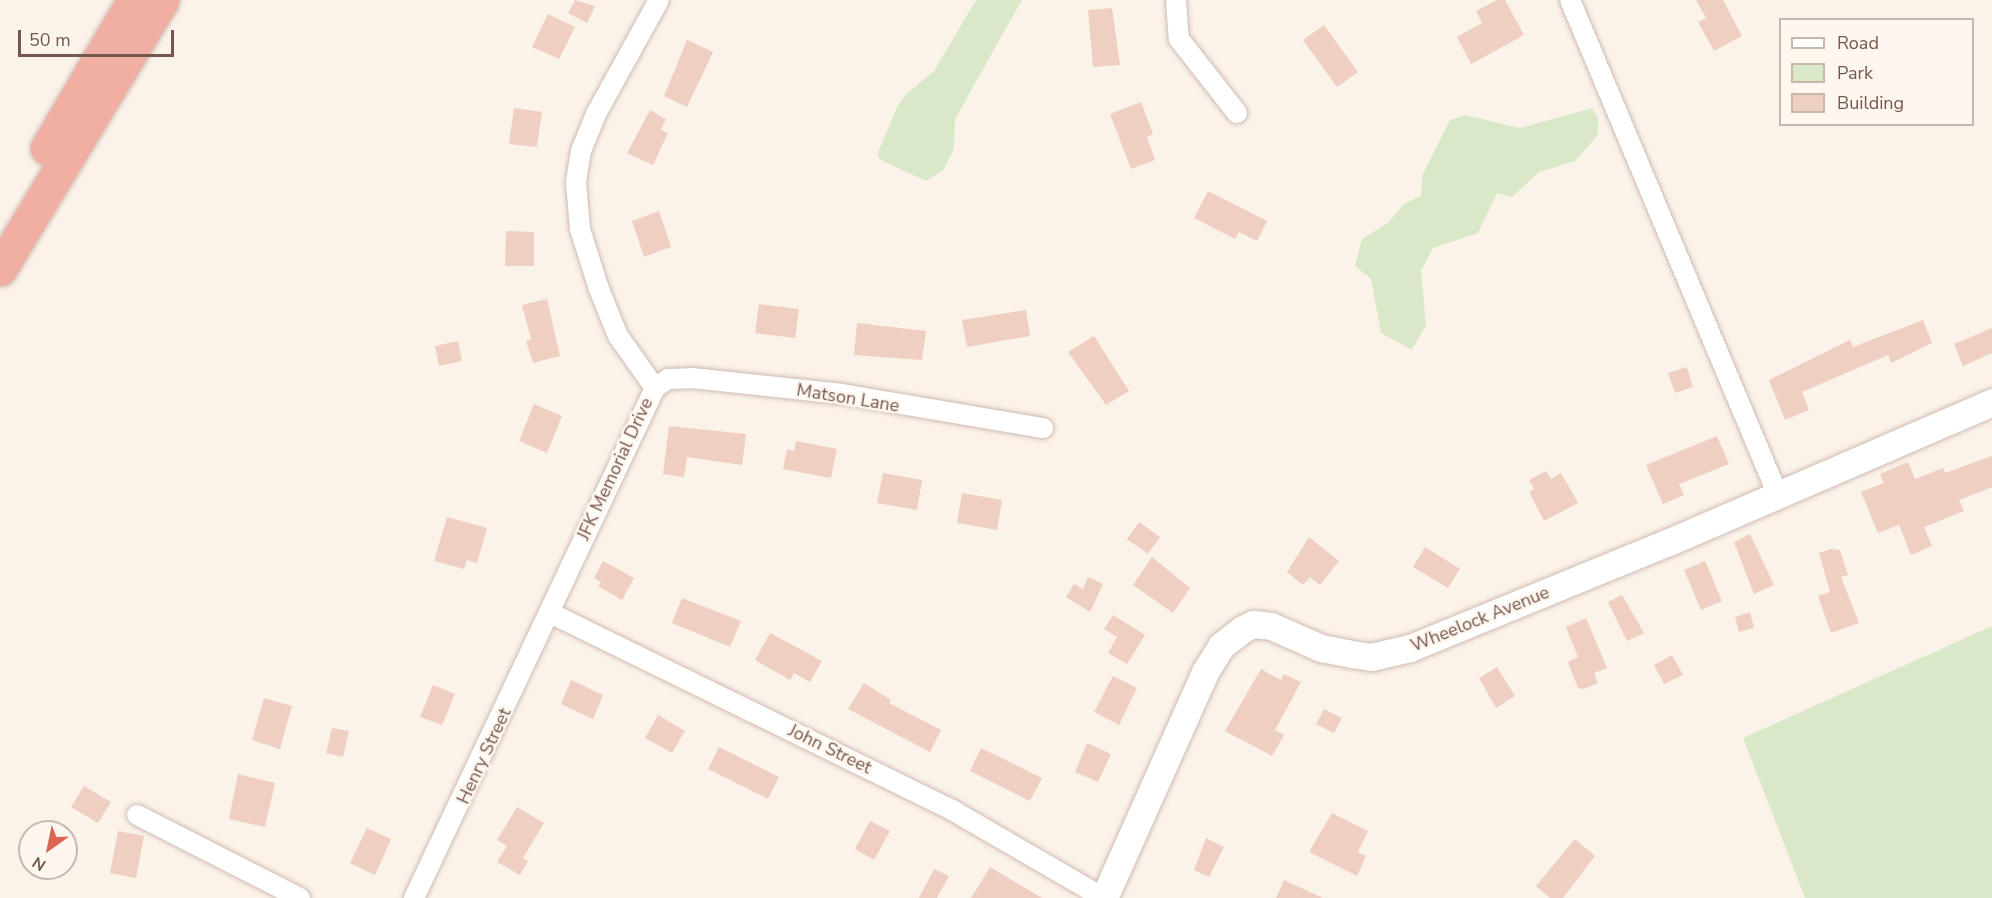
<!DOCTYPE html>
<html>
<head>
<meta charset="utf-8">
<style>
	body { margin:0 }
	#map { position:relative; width:1992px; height:898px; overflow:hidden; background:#fbf2e9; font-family:"Nunito Sans",sans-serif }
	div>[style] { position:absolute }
	.green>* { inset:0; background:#d9e9c8 }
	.building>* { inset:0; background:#efcfc2 }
	.roads { filter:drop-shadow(0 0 2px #cfbbb2) drop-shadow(0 0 2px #cfbbb2) }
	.street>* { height:20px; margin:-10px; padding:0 10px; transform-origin:10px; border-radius:10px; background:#fff }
	.secondary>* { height:27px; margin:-13.5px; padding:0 13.5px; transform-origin:13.5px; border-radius:13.5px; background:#fff }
	.highway>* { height:33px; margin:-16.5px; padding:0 16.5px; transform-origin:16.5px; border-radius:16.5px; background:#f1afa4 }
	span { translate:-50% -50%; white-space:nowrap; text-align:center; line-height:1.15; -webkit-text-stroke:5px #fef7ef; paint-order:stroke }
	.street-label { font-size:18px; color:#74574e }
	.legend { position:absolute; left:1779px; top:18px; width:195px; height:108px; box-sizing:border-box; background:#fef7ef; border:2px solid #c7b7af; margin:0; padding:8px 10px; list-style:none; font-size:18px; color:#74574e }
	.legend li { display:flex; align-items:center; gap:12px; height:30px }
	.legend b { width:30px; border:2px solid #c7b7af }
	.north { position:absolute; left:18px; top:820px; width:60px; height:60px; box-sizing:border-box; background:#fef7ef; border:2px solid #c7b7af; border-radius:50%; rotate:213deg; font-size:16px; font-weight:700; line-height:24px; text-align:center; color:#74574e }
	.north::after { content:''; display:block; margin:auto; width:21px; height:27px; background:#dd6556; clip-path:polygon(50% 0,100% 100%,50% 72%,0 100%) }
	.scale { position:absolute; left:18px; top:30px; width:156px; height:27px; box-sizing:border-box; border:3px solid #74574e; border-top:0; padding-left:8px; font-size:18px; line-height:21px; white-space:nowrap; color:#74574e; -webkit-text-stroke:4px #fef7ef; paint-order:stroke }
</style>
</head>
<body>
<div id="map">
	<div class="green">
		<div style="clip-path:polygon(976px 0,1022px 0,955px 119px,954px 149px,943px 170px,926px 181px,883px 161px,878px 157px,879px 150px,897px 107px,905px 95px,934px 71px)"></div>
		<div style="clip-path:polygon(1592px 108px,1599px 120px,1597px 136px,1575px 161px,1539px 172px,1512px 197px,1497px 193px,1478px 233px,1433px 248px,1421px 271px,1426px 325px,1412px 350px,1381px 333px,1371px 279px,1355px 266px,1362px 239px,1388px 223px,1404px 204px,1421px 196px,1422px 176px,1450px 120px,1465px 115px,1520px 128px)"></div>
		<div style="clip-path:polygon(1992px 626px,1992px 898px,1805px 898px,1743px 738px)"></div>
	</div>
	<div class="building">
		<div style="clip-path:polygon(575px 0,595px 6px,587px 23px,568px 13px)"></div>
		<div style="clip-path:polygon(1497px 0,1505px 0,1524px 35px,1471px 64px,1457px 37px,1482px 23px,1476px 11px)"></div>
		<div style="clip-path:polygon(1696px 0,1723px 0,1742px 36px,1714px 51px,1698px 22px,1706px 18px)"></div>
		<div style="clip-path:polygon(1112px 8px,1120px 65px,1093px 67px,1088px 10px)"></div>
		<div style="clip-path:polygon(548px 14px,575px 27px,559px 59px,532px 47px)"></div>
		<div style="clip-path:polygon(1324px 25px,1358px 72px,1337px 87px,1303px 40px)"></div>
		<div style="clip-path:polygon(687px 40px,713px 52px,687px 107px,664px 96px)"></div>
		<div style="clip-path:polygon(1141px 102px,1153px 134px,1147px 137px,1155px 160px,1131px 169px,1110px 114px)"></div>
		<div style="clip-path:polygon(514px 108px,542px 112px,537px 147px,509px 144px)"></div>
		<div style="clip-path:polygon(650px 110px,666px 119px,661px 130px,668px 133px,653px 165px,627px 153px)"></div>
		<div style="clip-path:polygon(1208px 191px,1267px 221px,1257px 241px,1239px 232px,1235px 239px,1194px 218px)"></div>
		<div style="clip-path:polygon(659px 211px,671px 247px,644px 257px,632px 221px)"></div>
		<div style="clip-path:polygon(506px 231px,534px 232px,534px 266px,505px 266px)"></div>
		<div style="clip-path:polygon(547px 299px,560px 356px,533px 363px,526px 341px,531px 339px,522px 305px)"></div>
		<div style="clip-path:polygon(759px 304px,799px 309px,795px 338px,755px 333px)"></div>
		<div style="clip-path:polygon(1026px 310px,1030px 336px,967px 347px,962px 320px)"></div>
		<div style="clip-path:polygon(1923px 320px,1932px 343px,1891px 363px,1888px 355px,1802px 392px,1809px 410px,1785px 420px,1769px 380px,1850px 340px,1853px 347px)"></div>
		<div style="clip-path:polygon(857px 323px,926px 331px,922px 360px,854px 355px)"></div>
		<div style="clip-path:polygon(1992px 328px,1992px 353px,1963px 366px,1954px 344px)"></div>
		<div style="clip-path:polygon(1094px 336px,1129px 391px,1106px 405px,1068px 352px)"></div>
		<div style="clip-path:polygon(458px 341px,462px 361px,439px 366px,435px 346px)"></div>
		<div style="clip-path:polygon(1687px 367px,1693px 387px,1675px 393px,1668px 373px)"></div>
		<div style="clip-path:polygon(534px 404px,562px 416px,547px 453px,519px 441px)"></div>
		<div style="clip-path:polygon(669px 426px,746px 434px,742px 465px,687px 457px,684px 477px,663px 474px)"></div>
		<div style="clip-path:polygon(1717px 436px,1729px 464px,1679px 484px,1684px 495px,1663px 504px,1646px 465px)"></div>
		<div style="clip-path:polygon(796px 441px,837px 449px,831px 478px,783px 469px,787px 449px,794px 451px)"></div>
		<div style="clip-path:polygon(1992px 456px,1992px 487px,1959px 500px,1964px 511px,1924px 527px,1932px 546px,1911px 555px,1899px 525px,1878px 533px,1861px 492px,1884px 483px,1880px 474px,1908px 462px,1915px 479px,1943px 468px,1945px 473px)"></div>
		<div style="clip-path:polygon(1546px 471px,1551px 479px,1561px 473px,1578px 503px,1544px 521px,1529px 492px,1534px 489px,1529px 480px)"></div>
		<div style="clip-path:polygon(883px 473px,922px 480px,917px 510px,877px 503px)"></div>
		<div style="clip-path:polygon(962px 493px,1002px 500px,997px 530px,957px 523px)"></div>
		<div style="clip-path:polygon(447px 517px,487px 528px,477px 563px,467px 560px,464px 569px,434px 561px)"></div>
		<div style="clip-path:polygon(1139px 522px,1160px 537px,1148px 554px,1127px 539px)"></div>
		<div style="clip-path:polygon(1750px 534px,1774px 585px,1754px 594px,1734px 542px)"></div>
		<div style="clip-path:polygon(1309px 537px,1339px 561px,1320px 585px,1310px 577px,1303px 585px,1287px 572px)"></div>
		<div style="clip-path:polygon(1425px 547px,1460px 569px,1448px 588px,1413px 567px)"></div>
		<div style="clip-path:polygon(1831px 549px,1840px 550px,1848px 575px,1841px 577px,1859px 623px,1831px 633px,1818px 596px,1830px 592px,1819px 553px)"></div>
		<div style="clip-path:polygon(1152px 557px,1190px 588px,1173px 613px,1133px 585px)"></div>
		<div style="clip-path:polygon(603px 561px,634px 578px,622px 600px,598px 586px,601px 582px,594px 578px)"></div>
		<div style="clip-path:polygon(1705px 561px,1722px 601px,1701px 610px,1684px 570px)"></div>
		<div style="clip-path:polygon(1088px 577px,1103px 584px,1090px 612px,1066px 597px,1074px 584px,1083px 589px)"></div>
		<div style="clip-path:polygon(1622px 595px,1644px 633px,1627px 641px,1608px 602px)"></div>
		<div style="clip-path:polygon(682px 598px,741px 621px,730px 647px,672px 623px)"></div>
		<div style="clip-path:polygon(1750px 612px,1754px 628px,1739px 632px,1735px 617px)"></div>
		<div style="clip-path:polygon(1113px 615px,1145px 635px,1127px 664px,1108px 653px,1117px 637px,1104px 629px)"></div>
		<div style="clip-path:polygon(1586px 618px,1607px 668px,1594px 673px,1598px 683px,1584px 689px,1578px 688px,1568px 662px,1578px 657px,1566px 627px)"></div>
		<div style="clip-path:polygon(770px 633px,822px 661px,810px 682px,794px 673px,790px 680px,755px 660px)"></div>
		<div style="clip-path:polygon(1672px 655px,1683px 675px,1664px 684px,1654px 665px)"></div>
		<div style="clip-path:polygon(1497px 667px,1515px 696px,1496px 708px,1479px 678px)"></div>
		<div style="clip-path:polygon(1261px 669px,1281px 680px,1284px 674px,1301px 682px,1275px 730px,1284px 735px,1272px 756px,1225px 731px)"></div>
		<div style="clip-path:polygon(1113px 676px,1137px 688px,1119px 725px,1094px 712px)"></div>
		<div style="clip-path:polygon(571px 680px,603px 695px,593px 719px,561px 704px)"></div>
		<div style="clip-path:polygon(864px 683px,891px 700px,889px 703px,941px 730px,930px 752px,848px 709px)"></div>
		<div style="clip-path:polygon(433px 685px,455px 694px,442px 725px,420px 717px)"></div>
		<div style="clip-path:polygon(264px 698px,292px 706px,280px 749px,252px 740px)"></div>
		<div style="clip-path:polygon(1324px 709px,1342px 718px,1334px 733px,1316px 724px)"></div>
		<div style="clip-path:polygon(658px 715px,685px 731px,672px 753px,645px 738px)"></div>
		<div style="clip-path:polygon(332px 728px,349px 731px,343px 757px,326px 753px)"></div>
		<div style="clip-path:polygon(1087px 743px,1111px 754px,1098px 782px,1075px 772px)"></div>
		<div style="clip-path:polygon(719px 747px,779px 777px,768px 799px,708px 769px)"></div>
		<div style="clip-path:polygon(981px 748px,1042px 778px,1030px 801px,970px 771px)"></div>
		<div style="clip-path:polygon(238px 774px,275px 783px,265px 827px,229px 819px)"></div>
		<div style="clip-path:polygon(84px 786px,111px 802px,98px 823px,71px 807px)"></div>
		<div style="clip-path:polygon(517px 807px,544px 823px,523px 858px,528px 861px,520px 875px,497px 862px,507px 846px,497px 840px)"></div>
		<div style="clip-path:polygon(1332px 813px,1368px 831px,1358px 852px,1366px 856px,1357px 876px,1309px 852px)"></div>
		<div style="clip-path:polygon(870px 821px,890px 831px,874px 860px,855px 849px)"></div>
		<div style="clip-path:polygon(367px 828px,391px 839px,375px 875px,350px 863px)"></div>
		<div style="clip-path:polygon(118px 831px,144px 836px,136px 878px,110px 873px)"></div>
		<div style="clip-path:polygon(1206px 838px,1224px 847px,1209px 877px,1194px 870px)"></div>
		<div style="clip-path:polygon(1575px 839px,1595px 856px,1563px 898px,1550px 898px,1536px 886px)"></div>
		<div style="clip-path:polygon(990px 867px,1042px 898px,971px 898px)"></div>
		<div style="clip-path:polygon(934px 869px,949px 876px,937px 898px,919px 898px)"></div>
		<div style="clip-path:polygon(1284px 880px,1323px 898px,1276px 898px)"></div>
	</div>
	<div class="roads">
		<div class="street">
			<div style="left:1176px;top:0;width:39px;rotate:86deg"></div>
			<div style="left:1179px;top:39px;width:94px;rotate:51.9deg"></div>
			<div style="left:1570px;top:0;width:535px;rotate:67.22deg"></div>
			<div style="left:655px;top:388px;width:16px;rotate:-35deg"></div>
			<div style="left:668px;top:379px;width:24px;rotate:-2deg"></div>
			<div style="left:692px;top:378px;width:151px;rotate:6.1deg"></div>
			<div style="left:842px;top:394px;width:204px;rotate:9.6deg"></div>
			<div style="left:550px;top:613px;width:448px;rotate:26.1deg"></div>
			<div style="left:952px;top:810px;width:176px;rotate:30.1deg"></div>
			<div style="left:137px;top:815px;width:183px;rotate:27deg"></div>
			<div style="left:414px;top:898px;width:564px;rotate:-64.71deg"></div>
			<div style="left:655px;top:388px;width:64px;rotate:-125.4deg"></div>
			<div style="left:618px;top:336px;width:51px;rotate:-112deg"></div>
			<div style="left:599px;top:289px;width:63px;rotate:-107.6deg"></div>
			<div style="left:580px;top:229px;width:47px;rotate:-94.9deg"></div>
			<div style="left:576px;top:182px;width:31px;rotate:-81deg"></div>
			<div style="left:581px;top:151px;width:40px;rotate:-68deg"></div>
			<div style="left:596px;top:114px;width:130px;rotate:-61.1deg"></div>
		</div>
		<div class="secondary">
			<div style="left:1104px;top:898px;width:248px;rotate:-65.9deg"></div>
			<div style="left:1205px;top:672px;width:31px;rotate:-58deg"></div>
			<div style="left:1221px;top:646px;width:28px;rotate:-38deg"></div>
			<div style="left:1243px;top:629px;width:11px;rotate:-27deg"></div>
			<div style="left:1253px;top:624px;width:18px;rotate:6deg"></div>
			<div style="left:1271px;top:626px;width:55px;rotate:23.7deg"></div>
			<div style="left:1321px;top:648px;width:32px;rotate:11deg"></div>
			<div style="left:1352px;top:654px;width:19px;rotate:9deg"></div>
			<div style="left:1371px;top:657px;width:40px;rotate:-13deg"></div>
			<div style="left:1410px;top:648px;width:280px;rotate:-22.3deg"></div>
			<div style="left:1669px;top:542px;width:352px;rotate:-23.4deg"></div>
		</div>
		<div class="highway">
			<div style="left:47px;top:148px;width:172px;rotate:-59.6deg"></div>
			<div style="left:0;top:269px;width:314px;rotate:-58.9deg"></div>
		</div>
	</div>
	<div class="street-label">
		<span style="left:848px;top:398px;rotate:9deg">Matson Lane</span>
		<span style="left:615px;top:469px;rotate:-65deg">JFK Memorial Drive</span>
		<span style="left:1480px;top:619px;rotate:-22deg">Wheelock Avenue</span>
		<span style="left:830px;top:749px;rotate:26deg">John Street</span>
		<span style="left:484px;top:756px;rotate:-65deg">Henry Street</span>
	</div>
	<ul class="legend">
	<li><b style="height:8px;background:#fff"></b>Road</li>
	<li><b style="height:16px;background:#d9e9c8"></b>Park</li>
	<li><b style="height:16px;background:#efcfc2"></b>Building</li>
	</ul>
	<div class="north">N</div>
	<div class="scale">50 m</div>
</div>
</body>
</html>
